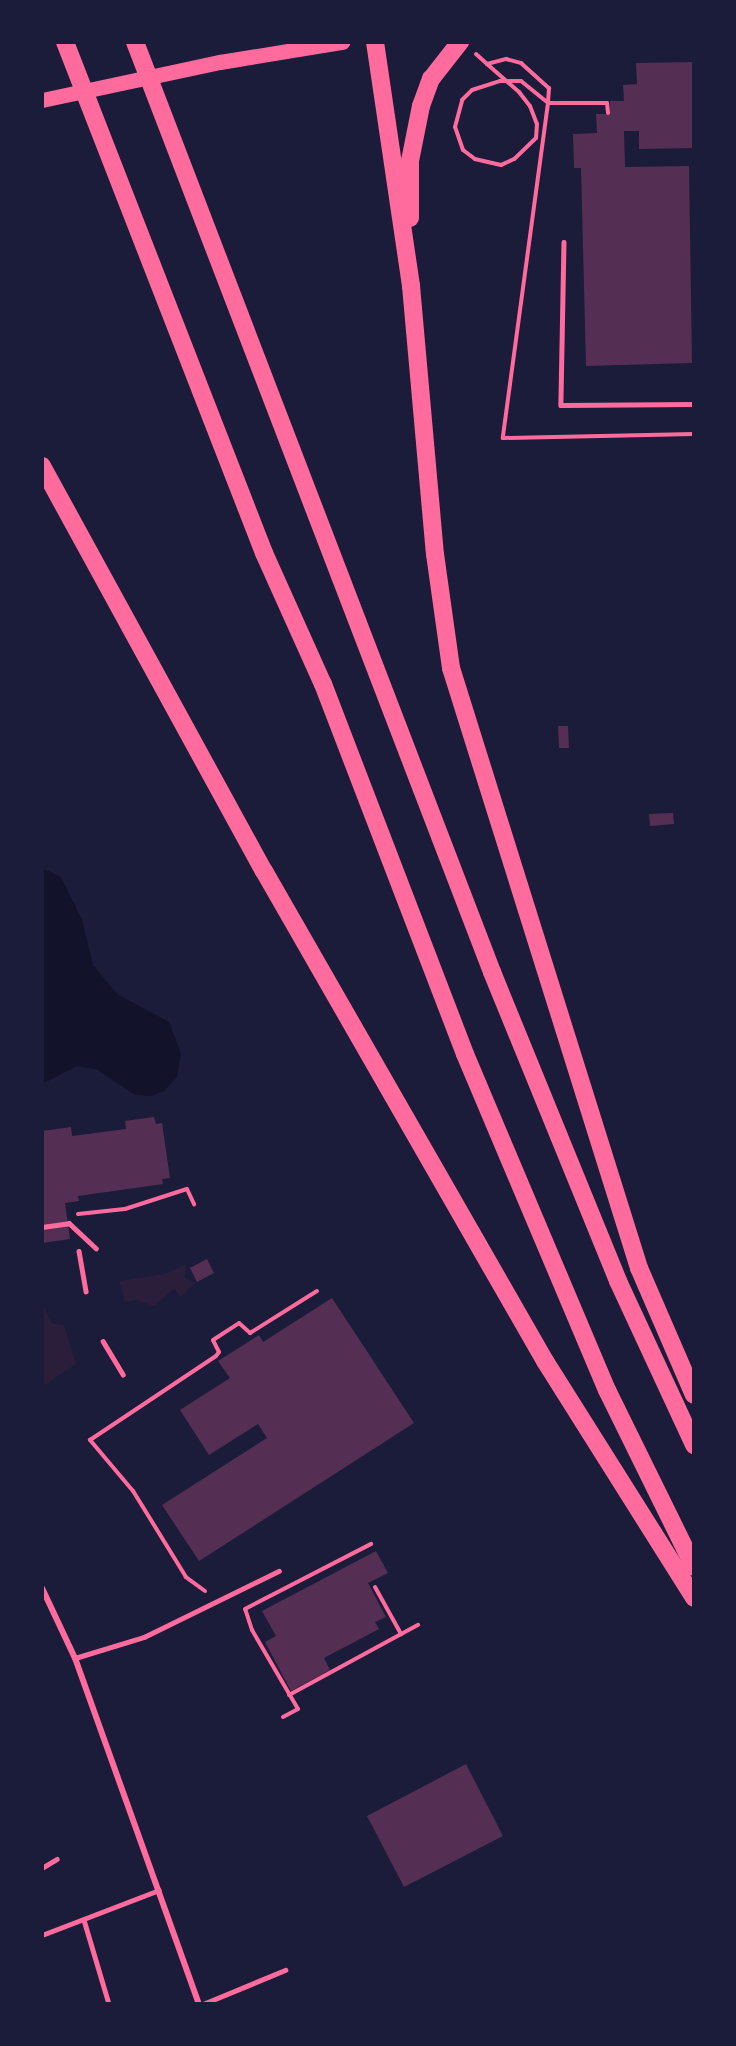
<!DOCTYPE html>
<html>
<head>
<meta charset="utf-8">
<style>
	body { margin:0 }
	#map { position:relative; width:736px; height:2046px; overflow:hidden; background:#1b1b3a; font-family:"Space Grotesk",sans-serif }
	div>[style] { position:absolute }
	.green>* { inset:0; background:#2a1e3b }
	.water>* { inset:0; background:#12122b }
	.building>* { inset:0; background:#542f53 }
	.path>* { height:4px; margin:-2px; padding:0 2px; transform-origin:2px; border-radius:2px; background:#ff6b9d }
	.service>* { height:4.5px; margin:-2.25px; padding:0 2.25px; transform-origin:2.25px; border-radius:2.25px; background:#ff6b9d }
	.minor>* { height:6px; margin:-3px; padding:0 3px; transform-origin:3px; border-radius:3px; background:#ff6b9d }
	.primary>* { height:15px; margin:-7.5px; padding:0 7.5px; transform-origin:7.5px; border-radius:7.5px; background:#ff6b9d }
	.motorway>* { height:18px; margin:-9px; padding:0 9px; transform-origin:9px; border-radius:9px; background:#ff6b9d }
	span { translate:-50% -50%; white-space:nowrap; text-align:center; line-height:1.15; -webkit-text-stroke:5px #1b1b3a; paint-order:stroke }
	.frame { position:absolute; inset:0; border:44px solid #1b1b3a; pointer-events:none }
</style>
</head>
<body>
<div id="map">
	<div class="green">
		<div style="clip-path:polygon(186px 1264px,185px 1278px,195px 1283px,181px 1297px,174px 1289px,154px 1306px,136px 1300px,125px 1302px,119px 1281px,165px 1274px)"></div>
		<div style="clip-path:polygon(42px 1303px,51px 1323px,64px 1325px,76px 1364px,42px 1387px)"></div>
	</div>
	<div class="water">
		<div style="clip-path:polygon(42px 868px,61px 877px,82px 920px,93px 965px,117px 994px,169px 1022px,181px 1054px,177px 1077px,164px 1091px,151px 1096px,135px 1095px,96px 1069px,77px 1066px,42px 1084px)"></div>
	</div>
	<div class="building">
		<div style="clip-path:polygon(694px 62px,694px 148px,639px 149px,639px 131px,624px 131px,625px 167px,689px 166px,692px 363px,586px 366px,581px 168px,574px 168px,573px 134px,597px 133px,596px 114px,610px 114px,610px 101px,624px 101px,623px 85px,637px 84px,636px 63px)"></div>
		<div style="clip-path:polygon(558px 726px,568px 726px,569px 748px,559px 748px)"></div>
		<div style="clip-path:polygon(673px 813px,674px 824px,650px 826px,649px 814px)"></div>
		<div style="clip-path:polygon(154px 1117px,156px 1124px,162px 1123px,170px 1178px,162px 1179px,163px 1184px,78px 1196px,79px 1201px,65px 1203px,70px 1239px,42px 1243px,42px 1131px,71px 1127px,72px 1136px,126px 1129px,125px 1121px)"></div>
		<div style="clip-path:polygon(207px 1259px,214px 1273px,197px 1282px,190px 1268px)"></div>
		<div style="clip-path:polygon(332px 1298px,414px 1423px,199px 1561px,162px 1505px,267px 1438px,258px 1424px,209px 1455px,180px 1410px,230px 1378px,218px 1361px,259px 1335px,263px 1342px)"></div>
		<div style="clip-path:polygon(376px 1551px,388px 1573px,368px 1583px,386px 1617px,375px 1622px,379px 1629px,324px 1658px,330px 1670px,291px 1691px,265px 1642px,276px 1636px,262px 1611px)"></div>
		<div style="clip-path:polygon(466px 1764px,503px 1836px,404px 1887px,367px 1816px)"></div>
	</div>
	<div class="path">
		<div style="left:476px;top:54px;width:15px;rotate:42deg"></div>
		<div style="left:487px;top:64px;width:43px;rotate:41.2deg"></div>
		<div style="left:519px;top:92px;width:18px;rotate:52deg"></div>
		<div style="left:530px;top:106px;width:19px;rotate:69deg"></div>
		<div style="left:537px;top:124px;width:14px;rotate:94deg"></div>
		<div style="left:536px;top:138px;width:30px;rotate:136deg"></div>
		<div style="left:514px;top:159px;width:14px;rotate:155deg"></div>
		<div style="left:501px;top:165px;width:27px;rotate:-167deg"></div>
		<div style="left:475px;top:159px;width:15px;rotate:-143deg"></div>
		<div style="left:463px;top:150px;width:24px;rotate:-109deg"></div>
		<div style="left:455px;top:127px;width:28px;rotate:-75deg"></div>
		<div style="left:462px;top:100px;width:14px;rotate:-45deg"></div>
		<div style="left:472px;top:90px;width:29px;rotate:-18deg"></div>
		<div style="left:500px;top:81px;width:21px"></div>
		<div style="left:521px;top:81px;width:35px;rotate:39deg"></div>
		<div style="left:548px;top:103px;width:338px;rotate:97.7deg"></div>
		<div style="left:503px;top:438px;width:191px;rotate:-1.2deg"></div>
		<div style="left:487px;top:64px;width:20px;rotate:-15deg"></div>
		<div style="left:506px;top:59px;width:16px;rotate:15deg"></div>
		<div style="left:521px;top:63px;width:38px;rotate:42deg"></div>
		<div style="left:549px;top:88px;width:15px;rotate:94deg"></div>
		<div style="left:548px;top:103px;width:59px"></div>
		<div style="left:607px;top:103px;width:10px;rotate:84deg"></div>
		<div style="left:78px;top:1214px;width:47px;rotate:-6.1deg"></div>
		<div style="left:125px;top:1209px;width:65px;rotate:-17.9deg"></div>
		<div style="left:187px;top:1189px;width:17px;rotate:65deg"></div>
		<div style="left:375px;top:1587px;width:54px;rotate:61deg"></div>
		<div style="left:205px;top:1591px;width:24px;rotate:-144deg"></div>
		<div style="left:186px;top:1577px;width:101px;rotate:-121.6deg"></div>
		<div style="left:133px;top:1491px;width:67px;rotate:-130.1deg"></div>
		<div style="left:90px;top:1440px;width:151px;rotate:-33.7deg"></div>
		<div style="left:216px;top:1356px;width:5px;rotate:-53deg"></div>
		<div style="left:219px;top:1352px;width:13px;rotate:-117deg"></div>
		<div style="left:213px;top:1340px;width:31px;rotate:-33deg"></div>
		<div style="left:239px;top:1323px;width:15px;rotate:42deg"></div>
		<div style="left:250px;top:1333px;width:79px;rotate:-32.1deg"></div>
		<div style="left:289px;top:1695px;width:147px;rotate:-28.5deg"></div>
		<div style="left:283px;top:1717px;width:17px;rotate:-28deg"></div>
		<div style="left:298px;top:1709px;width:91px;rotate:-120.2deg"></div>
		<div style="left:252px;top:1630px;width:22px;rotate:-108deg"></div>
		<div style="left:245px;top:1609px;width:142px;rotate:-27.3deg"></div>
	</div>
	<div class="service">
		<div style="left:564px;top:242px;width:163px;rotate:91.1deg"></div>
		<div style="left:561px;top:405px;width:133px;rotate:-0.4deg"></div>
		<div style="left:42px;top:1227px;width:27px;rotate:-8deg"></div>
		<div style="left:69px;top:1223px;width:37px;rotate:43deg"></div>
		<div style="left:79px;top:1251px;width:41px;rotate:80.1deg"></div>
		<div style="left:103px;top:1341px;width:39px;rotate:59deg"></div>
		<div style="left:75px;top:1658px;width:72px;rotate:-16.9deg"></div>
		<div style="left:144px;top:1637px;width:150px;rotate:-26.1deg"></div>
		<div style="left:42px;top:1868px;width:17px;rotate:-31deg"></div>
		<div style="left:84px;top:1920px;width:88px;rotate:73.4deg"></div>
		<div style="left:42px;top:1935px;width:125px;rotate:-21deg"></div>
		<div style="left:203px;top:2004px;width:89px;rotate:-22.5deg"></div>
	</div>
	<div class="minor">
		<div style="left:42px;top:1588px;width:77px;rotate:64.8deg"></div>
		<div style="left:75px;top:1658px;width:368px;rotate:70.3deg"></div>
	</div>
	<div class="primary">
		<div style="left:42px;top:100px;width:182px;rotate:-12.1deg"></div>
		<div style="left:220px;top:62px;width:124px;rotate:-9.3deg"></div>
	</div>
	<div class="motorway">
		<div style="left:65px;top:42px;width:548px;rotate:68.72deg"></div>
		<div style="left:264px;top:553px;width:144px;rotate:65.8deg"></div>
		<div style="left:323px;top:684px;width:396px;rotate:69deg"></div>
		<div style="left:465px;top:1054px;width:365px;rotate:67.1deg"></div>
		<div style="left:607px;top:1390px;width:197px;rotate:63.8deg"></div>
		<div style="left:135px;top:42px;width:996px;rotate:69deg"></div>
		<div style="left:492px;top:972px;width:334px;rotate:67.8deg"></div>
		<div style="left:618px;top:1281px;width:181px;rotate:65.1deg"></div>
		<div style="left:375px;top:42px;width:247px;rotate:81.6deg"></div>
		<div style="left:411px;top:286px;width:269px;rotate:84.9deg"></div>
		<div style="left:435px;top:554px;width:115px;rotate:82deg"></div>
		<div style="left:451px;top:668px;width:629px;rotate:72.6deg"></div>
		<div style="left:639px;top:1268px;width:138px;rotate:66.6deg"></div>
		<div style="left:410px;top:218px;width:57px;rotate:-90deg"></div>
		<div style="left:410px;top:161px;width:56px;rotate:-78.7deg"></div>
		<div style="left:421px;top:106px;width:29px;rotate:-70deg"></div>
		<div style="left:431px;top:79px;width:47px;rotate:-51.9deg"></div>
		<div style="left:42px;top:466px;width:462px;rotate:61.3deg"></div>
		<div style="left:264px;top:871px;width:565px;rotate:60.17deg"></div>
		<div style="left:545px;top:1361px;width:280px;rotate:57.8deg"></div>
	</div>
	<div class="frame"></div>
</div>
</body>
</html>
